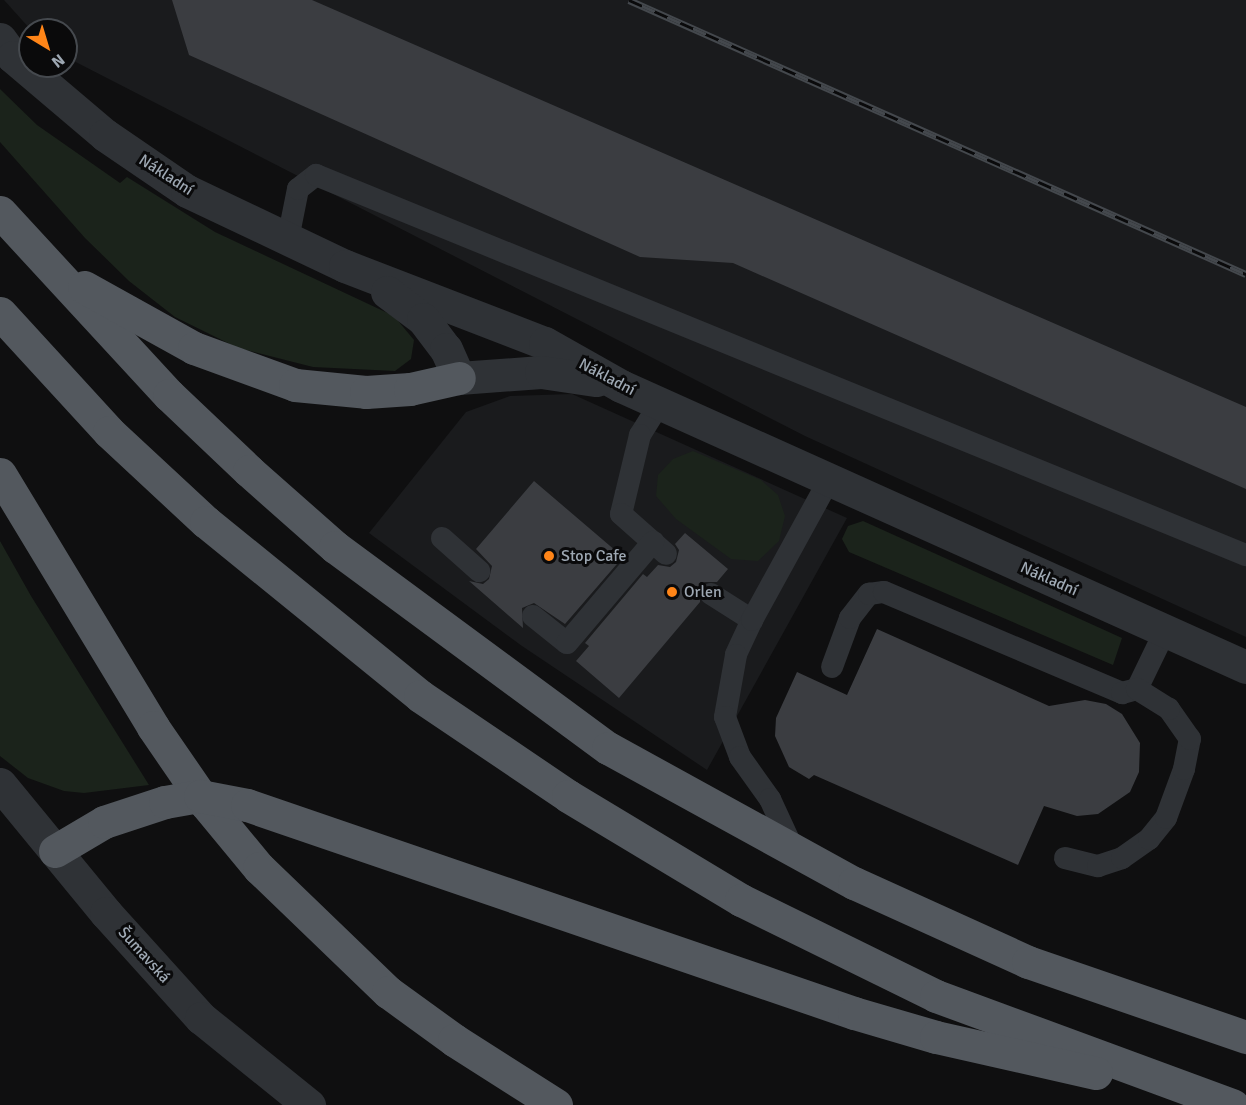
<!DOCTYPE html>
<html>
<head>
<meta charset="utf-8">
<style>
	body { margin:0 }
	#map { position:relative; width:1246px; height:1105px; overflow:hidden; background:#0f0f10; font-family:Signika,sans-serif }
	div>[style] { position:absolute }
	.built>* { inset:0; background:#1a1b1d }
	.green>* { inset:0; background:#1b231b }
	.building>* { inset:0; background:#3b3d41 }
	.service>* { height:22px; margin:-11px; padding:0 11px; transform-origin:11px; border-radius:11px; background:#2f3236 }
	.minor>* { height:33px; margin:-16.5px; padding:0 16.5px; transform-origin:16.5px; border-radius:16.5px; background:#2f3236 }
	.tertiary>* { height:33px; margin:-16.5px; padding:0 16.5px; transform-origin:16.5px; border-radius:16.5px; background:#2f3236 }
	.trunk>* { height:33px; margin:-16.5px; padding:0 16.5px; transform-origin:16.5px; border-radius:16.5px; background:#53585e }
	.rail>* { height:7px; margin-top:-3.5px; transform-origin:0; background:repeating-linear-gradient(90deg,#0a0a0b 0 14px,#44484d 0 28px); box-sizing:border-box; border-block:2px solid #44484d }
	.dots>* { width:16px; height:16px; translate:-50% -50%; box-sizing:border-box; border:3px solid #0a0a0b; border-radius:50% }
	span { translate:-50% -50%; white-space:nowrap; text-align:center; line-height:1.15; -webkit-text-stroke:6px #0a0a0b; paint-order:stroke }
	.street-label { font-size:16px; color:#9ea8b3 }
	.poi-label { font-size:16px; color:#9ea8b3 }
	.left { translate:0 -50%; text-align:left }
	.north { position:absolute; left:18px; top:18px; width:60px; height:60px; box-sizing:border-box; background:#0a0a0b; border:2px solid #45494e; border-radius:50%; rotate:142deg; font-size:16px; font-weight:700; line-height:24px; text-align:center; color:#9ea8b3 }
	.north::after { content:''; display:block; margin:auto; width:21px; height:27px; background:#ff8518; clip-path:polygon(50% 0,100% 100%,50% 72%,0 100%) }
</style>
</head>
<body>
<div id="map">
	<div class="built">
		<div style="clip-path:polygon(4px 0,1246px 0,1246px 637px,805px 436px,66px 57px,66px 30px,31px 30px)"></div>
		<div style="clip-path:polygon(572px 394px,847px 518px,707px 770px,522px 646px,369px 533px,466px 412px,510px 396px)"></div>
	</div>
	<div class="green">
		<div style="clip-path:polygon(0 89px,37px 125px,120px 183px,127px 177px,215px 232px,394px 316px,414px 340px,411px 359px,395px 371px,313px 367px,238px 348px,175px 317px,129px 281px,85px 238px,0 142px)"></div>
		<div style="clip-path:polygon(693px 451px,761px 480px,778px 495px,785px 516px,779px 541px,758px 561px,731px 559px,676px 519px,656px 496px,658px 475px,673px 459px)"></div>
		<div style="clip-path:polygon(863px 521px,1122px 638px,1113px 665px,849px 552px,842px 539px,848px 526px)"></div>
		<div style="clip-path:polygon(0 541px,31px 596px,149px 785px,84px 793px,64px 791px,28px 778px,0 756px)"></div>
	</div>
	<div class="building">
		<div style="clip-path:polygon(172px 0,312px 0,1246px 407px,1246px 489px,733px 263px,640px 257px,189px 55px)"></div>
		<div style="clip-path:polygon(534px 481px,623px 557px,565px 624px,534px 603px,522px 608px,523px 628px,469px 581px,483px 584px,489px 579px,492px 566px,476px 549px)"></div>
		<div style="clip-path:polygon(685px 533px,728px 569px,717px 582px,705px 582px,700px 586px,700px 602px,619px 698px,576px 661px,589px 646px,585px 643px,643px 574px,647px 577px,658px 565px,670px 567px,676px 562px,679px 550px,675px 544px)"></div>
		<div style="clip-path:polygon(877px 629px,1049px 706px,1085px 700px,1106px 704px,1122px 714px,1140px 743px,1139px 772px,1130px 792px,1098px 814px,1077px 816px,1044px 806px,1018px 865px,814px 775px,809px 779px,789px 767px,775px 736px,776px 718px,797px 672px,847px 695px)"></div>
	</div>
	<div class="service">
		<div style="left:288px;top:239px;width:51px;rotate:-78.7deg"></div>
		<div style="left:298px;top:189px;width:23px;rotate:-38deg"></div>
		<div style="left:316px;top:175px;width:1005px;rotate:22.23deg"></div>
		<div style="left:660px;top:403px;width:38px;rotate:122deg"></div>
		<div style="left:640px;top:435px;width:81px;rotate:103.5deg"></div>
		<div style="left:621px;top:514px;width:60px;rotate:41.6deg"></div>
		<div style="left:442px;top:538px;width:50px;rotate:41.7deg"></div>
		<div style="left:711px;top:594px;width:49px;rotate:32.4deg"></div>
		<div style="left:752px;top:620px;width:38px;rotate:115deg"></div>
		<div style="left:736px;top:655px;width:63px;rotate:100.1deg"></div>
		<div style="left:725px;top:717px;width:43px;rotate:69.4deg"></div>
		<div style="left:740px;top:757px;width:52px;rotate:54.5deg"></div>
		<div style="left:770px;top:799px;width:55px;rotate:65.3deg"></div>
		<div style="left:533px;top:616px;width:43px;rotate:38.5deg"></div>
		<div style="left:567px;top:643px;width:133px;rotate:-49.6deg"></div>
		<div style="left:752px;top:620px;width:160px;rotate:-61.2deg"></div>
		<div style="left:832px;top:667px;width:52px;rotate:-69.8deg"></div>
		<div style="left:850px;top:618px;width:31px;rotate:-52deg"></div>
		<div style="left:869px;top:594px;width:15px;rotate:-8deg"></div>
		<div style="left:884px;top:592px;width:259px;rotate:23deg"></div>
		<div style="left:1122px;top:693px;width:16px;rotate:-15deg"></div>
		<div style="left:1137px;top:689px;width:64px;rotate:-64.2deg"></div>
		<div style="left:1065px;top:858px;width:34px;rotate:14deg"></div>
		<div style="left:1098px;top:866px;width:25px;rotate:-18deg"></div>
		<div style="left:1122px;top:858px;width:33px;rotate:-35deg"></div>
		<div style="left:1149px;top:839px;width:27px;rotate:-51deg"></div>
		<div style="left:1166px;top:818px;width:52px;rotate:-69.8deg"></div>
		<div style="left:1184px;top:769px;width:31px;rotate:-79deg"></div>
		<div style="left:1190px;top:739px;width:37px;rotate:-125deg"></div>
		<div style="left:1169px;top:709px;width:38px;rotate:-148deg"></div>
	</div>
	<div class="minor">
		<div style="left:0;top:784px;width:167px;rotate:50.6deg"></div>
		<div style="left:106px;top:913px;width:142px;rotate:47.9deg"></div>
		<div style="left:201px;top:1018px;width:139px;rotate:38.9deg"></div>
	</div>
	<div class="tertiary">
		<div style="left:0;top:39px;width:22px;rotate:54deg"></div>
		<div style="left:13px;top:57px;width:121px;rotate:40.3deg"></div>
		<div style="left:105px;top:135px;width:99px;rotate:34.3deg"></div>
		<div style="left:187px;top:191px;width:175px;rotate:25.4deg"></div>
		<div style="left:345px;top:266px;width:214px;rotate:21.1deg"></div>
		<div style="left:545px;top:343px;width:87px;rotate:29.5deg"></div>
		<div style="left:621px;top:386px;width:685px;rotate:24.21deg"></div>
		<div style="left:387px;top:292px;width:45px;rotate:36.9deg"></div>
		<div style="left:423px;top:319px;width:38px;rotate:53deg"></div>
		<div style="left:446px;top:349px;width:32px;rotate:66deg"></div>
		<div style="left:459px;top:378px;width:82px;rotate:-4.2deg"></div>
		<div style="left:541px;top:372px;width:56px;rotate:8.3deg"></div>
	</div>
	<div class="trunk">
		<div style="left:0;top:212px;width:249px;rotate:47.3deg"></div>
		<div style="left:169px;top:395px;width:110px;rotate:43.5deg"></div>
		<div style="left:249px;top:471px;width:115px;rotate:41.5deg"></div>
		<div style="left:335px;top:547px;width:339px;rotate:36.4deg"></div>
		<div style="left:608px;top:748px;width:281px;rotate:28.8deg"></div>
		<div style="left:854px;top:883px;width:191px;rotate:24.4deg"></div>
		<div style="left:1028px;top:962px;width:231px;rotate:19deg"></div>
		<div style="left:84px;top:287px;width:126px;rotate:29deg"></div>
		<div style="left:194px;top:348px;width:108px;rotate:20.1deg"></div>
		<div style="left:295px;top:385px;width:71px;rotate:5.6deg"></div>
		<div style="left:366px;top:392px;width:44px;rotate:-3.9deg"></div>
		<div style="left:410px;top:389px;width:50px;rotate:-12.7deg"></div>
		<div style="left:0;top:313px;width:161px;rotate:47.5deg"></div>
		<div style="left:109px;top:432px;width:132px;rotate:42.9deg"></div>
		<div style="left:206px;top:522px;width:276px;rotate:39.1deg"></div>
		<div style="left:420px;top:696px;width:179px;rotate:34deg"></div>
		<div style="left:568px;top:796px;width:202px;rotate:31deg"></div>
		<div style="left:741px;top:900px;width:217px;rotate:26.2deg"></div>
		<div style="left:936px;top:996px;width:316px;rotate:20.2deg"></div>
		<div style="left:0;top:474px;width:296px;rotate:58.8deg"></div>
		<div style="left:153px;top:727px;width:93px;rotate:55.5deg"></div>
		<div style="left:206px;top:804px;width:83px;rotate:50.4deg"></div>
		<div style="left:259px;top:868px;width:179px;rotate:43.9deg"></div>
		<div style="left:388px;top:992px;width:82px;rotate:36deg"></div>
		<div style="left:454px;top:1040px;width:121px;rotate:32.5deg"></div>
		<div style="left:55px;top:851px;width:57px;rotate:-30.6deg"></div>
		<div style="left:104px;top:822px;width:64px;rotate:-18.2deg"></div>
		<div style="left:165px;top:802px;width:36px;rotate:-10deg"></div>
		<div style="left:200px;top:796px;width:48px;rotate:10.8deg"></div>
		<div style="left:247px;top:805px;width:642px;rotate:18.91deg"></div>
		<div style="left:854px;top:1013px;width:85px;rotate:16.3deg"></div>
		<div style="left:936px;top:1037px;width:164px;rotate:12.7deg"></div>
	</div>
	<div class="rail">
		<div style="left:629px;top:0;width:675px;rotate:23.95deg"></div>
	</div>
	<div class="dots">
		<div style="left:549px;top:556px;background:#ff8518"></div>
		<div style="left:672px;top:592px;background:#ff8518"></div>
	</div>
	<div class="street-label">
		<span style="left:166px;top:175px;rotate:33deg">Nákladní</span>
		<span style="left:607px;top:377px;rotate:28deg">Nákladní</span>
		<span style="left:1049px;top:579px;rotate:24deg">Nákladní</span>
		<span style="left:144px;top:955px;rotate:48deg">Šumavská</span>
	</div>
	<div class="poi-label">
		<span class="left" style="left:561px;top:556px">Stop Cafe</span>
		<span class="left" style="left:684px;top:592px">Orlen</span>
	</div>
	<div class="north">N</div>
</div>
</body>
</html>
